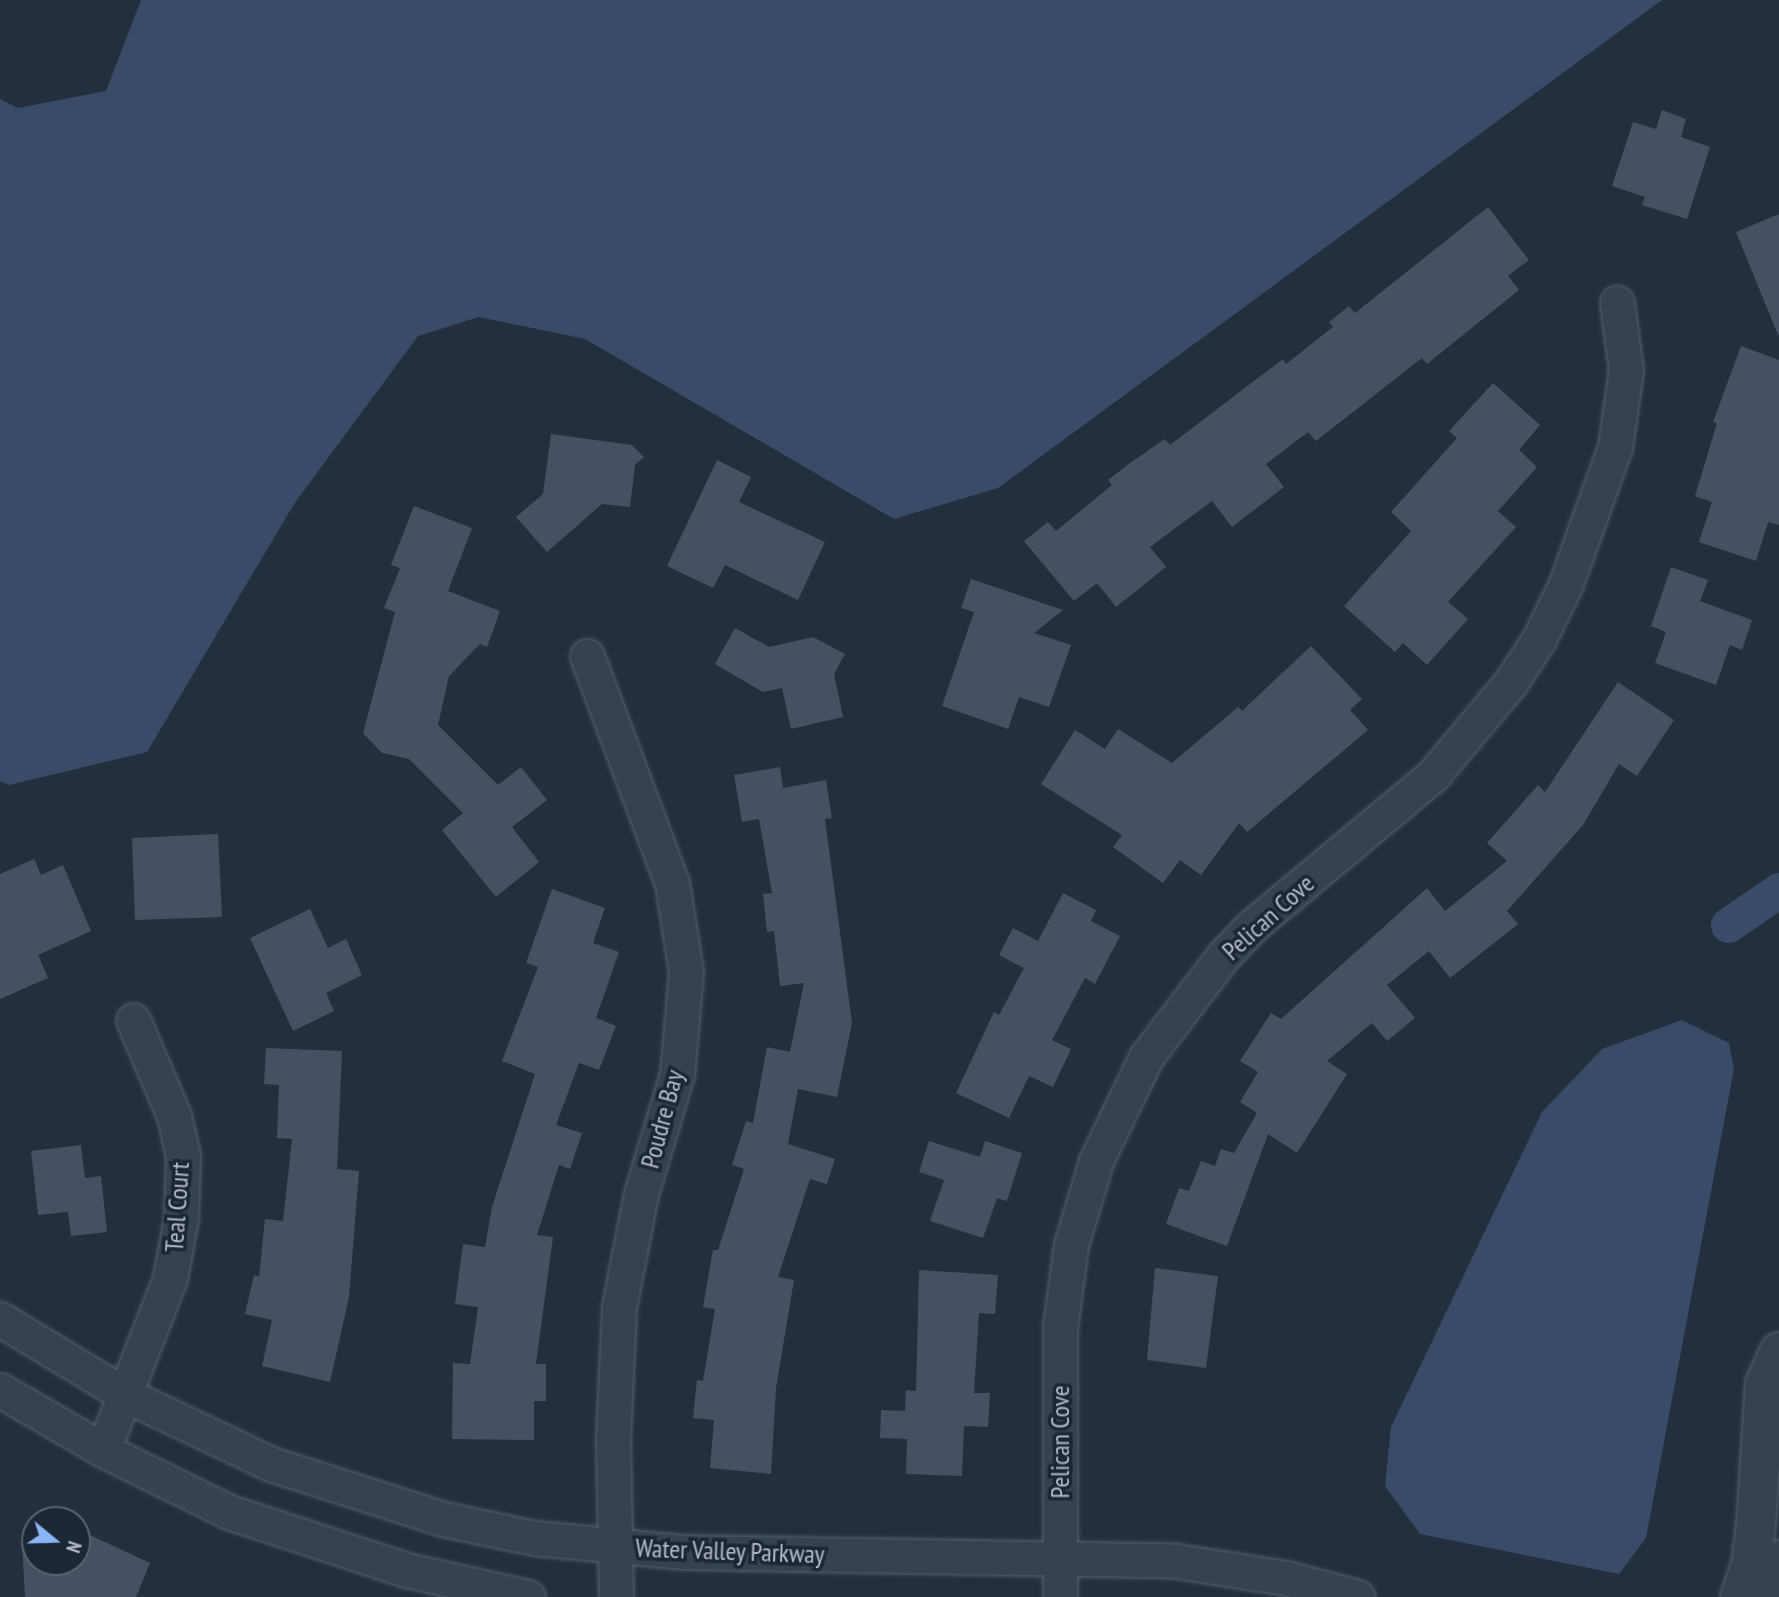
<!DOCTYPE html>
<html>
<head>
<meta charset="utf-8">
<style>
	body { margin:0 }
	#map { position:relative; width:1779px; height:1597px; overflow:hidden; background:#242f3e; font-family:"PT Sans Narrow",sans-serif }
	div>[style] { position:absolute }
	.water>* { inset:0; background:#394c67 }
	.canal>* { height:35px; margin:-17.5px; padding:0 17.5px; transform-origin:17.5px; border-radius:17.5px; background:#394c67 }
	.building>* { inset:0; background:#455162 }
	.roads { filter:drop-shadow(0 0 2px #565f6c) drop-shadow(0 0 2px #565f6c) }
	.minor>* { height:33px; margin:-16.5px; padding:0 16.5px; transform-origin:16.5px; border-radius:16.5px; background:#38414e }
	.tertiary>* { height:38px; margin:-19px; padding:0 19px; transform-origin:19px; border-radius:19px; background:#38414e }
	span { translate:-50% -50%; white-space:nowrap; text-align:center; line-height:1.15; -webkit-text-stroke:7px #1d2633; paint-order:stroke }
	.street-label { font-size:26px; color:#b4bcc9 }
	.north { position:absolute; left:21px; top:1506px; width:70px; height:70px; box-sizing:border-box; background:#1d2633; border:2px solid #59626f; border-radius:50%; rotate:109deg; font-size:19px; font-weight:700; line-height:28px; text-align:center; color:#b4bcc9 }
	.north::after { content:''; display:block; margin:auto; width:24px; height:32px; background:#8ab4f8; clip-path:polygon(50% 0,100% 100%,50% 72%,0 100%) }
</style>
</head>
<body>
<div id="map">
	<div class="water">
		<div style="clip-path:polygon(141px 0,1662px 0,998px 488px,894px 519px,585px 339px,479px 317px,418px 336px,294px 504px,147px 752px,9px 785px,0 781px,0 99px,18px 108px,106px 91px)"></div>
		<div style="clip-path:polygon(1682px 1020px,1729px 1043px,1734px 1069px,1646px 1538px,1619px 1574px,1420px 1534px,1385px 1486px,1391px 1427px,1542px 1112px,1602px 1049px)"></div>
	</div>
	<div class="canal">
		<div style="left:1728px;top:925px;width:62px;rotate:-34.5deg"></div>
	</div>
	<div class="building">
		<div style="clip-path:polygon(1662px 110px,1686px 119px,1681px 137px,1710px 147px,1687px 219px,1642px 205px,1645px 197px,1612px 186px,1633px 122px,1656px 129px)"></div>
		<div style="clip-path:polygon(1488px 207px,1529px 260px,1508px 276px,1519px 290px,1427px 364px,1422px 358px,1316px 441px,1308px 432px,1266px 464px,1284px 487px,1232px 527px,1212px 501px,1150px 547px,1166px 567px,1116px 607px,1097px 583px,1074px 601px,1024px 541px,1048px 522px,1056px 531px,1112px 485px,1108px 480px,1130px 463px,1165px 439px,1170px 445px,1283px 359px,1286px 364px,1333px 327px,1329px 322px,1349px 306px,1355px 313px)"></div>
		<div style="clip-path:polygon(1779px 214px,1779px 335px,1778px 335px,1736px 232px)"></div>
		<div style="clip-path:polygon(1741px 346px,1779px 360px,1779px 525px,1768px 522px,1756px 561px,1699px 542px,1712px 502px,1695px 496px,1717px 423px,1713px 422px)"></div>
		<div style="clip-path:polygon(1493px 383px,1540px 425px,1519px 450px,1537px 467px,1498px 511px,1516px 527px,1448px 602px,1468px 619px,1427px 665px,1403px 643px,1395px 652px,1344px 606px,1411px 531px,1391px 512px,1457px 438px,1449px 431px)"></div>
		<div style="clip-path:polygon(551px 434px,632px 445px,644px 457px,635px 465px,630px 507px,602px 504px,547px 552px,516px 517px,543px 494px)"></div>
		<div style="clip-path:polygon(717px 460px,751px 477px,739px 502px,825px 542px,798px 600px,725px 565px,713px 588px,667px 566px)"></div>
		<div style="clip-path:polygon(414px 506px,472px 528px,448px 591px,500px 611px,487px 647px,480px 644px,449px 676px,438px 725px,498px 785px,521px 767px,547px 800px,512px 827px,539px 862px,496px 897px,442px 830px,463px 813px,409px 759px,382px 753px,363px 733px,395px 612px,384px 608px,400px 568px,391px 565px)"></div>
		<div style="clip-path:polygon(1671px 567px,1708px 580px,1700px 601px,1752px 620px,1742px 650px,1730px 645px,1716px 685px,1655px 663px,1666px 632px,1651px 626px)"></div>
		<div style="clip-path:polygon(971px 579px,1063px 610px,1034px 633px,1071px 645px,1049px 707px,1019px 697px,1008px 729px,942px 706px,974px 612px,961px 608px)"></div>
		<div style="clip-path:polygon(735px 628px,769px 647px,813px 637px,845px 654px,834px 674px,843px 717px,791px 729px,782px 688px,763px 692px,715px 664px)"></div>
		<div style="clip-path:polygon(1311px 646px,1362px 699px,1350px 710px,1368px 730px,1247px 832px,1239px 823px,1201px 875px,1180px 860px,1163px 883px,1113px 847px,1122px 835px,1041px 784px,1075px 730px,1105px 749px,1118px 729px,1172px 763px,1238px 707px,1242px 711px)"></div>
		<div style="clip-path:polygon(1618px 682px,1674px 720px,1637px 776px,1619px 764px,1583px 825px,1507px 911px,1518px 924px,1450px 978px,1429px 951px,1387px 985px,1415px 1018px,1387px 1041px,1372px 1023px,1327px 1061px,1347px 1074px,1297px 1153px,1268px 1134px,1227px 1246px,1166px 1224px,1179px 1188px,1189px 1191px,1201px 1161px,1215px 1166px,1221px 1149px,1234px 1153px,1257px 1113px,1240px 1102px,1258px 1072px,1240px 1061px,1271px 1013px,1281px 1019px,1427px 888px,1445px 911px,1507px 861px,1487px 843px,1538px 785px,1545px 792px)"></div>
		<div style="clip-path:polygon(780px 767px,783px 788px,826px 780px,832px 818px,825px 819px,852px 1023px,837px 1097px,798px 1089px,788px 1144px,835px 1159px,827px 1184px,810px 1179px,778px 1277px,794px 1280px,776px 1388px,771px 1474px,710px 1468px,714px 1420px,693px 1418px,697px 1380px,703px 1381px,715px 1309px,703px 1307px,713px 1250px,718px 1250px,744px 1169px,732px 1165px,746px 1121px,753px 1123px,767px 1047px,790px 1052px,804px 983px,780px 986px,774px 931px,767px 932px,763px 894px,772px 893px,759px 819px,742px 822px,734px 775px)"></div>
		<div style="clip-path:polygon(218px 834px,222px 917px,135px 920px,132px 838px)"></div>
		<div style="clip-path:polygon(34px 859px,41px 875px,63px 865px,91px 931px,38px 955px,48px 978px,0 999px,0 874px)"></div>
		<div style="clip-path:polygon(552px 889px,605px 908px,593px 943px,619px 952px,596px 1018px,616px 1026px,599px 1070px,579px 1063px,556px 1125px,582px 1133px,570px 1169px,559px 1165px,537px 1235px,553px 1237px,536px 1364px,546px 1364px,546px 1401px,534px 1401px,534px 1440px,452px 1439px,453px 1363px,470px 1364px,478px 1307px,455px 1304px,463px 1244px,485px 1247px,492px 1207px,535px 1074px,502px 1061px,538px 967px,526px 963px)"></div>
		<div style="clip-path:polygon(1063px 893px,1096px 910px,1091px 921px,1120px 936px,1095px 984px,1085px 978px,1052px 1040px,1071px 1049px,1053px 1087px,1029px 1076px,1009px 1118px,956px 1093px,994px 1012px,999px 1015px,1024px 968px,999px 955px,1013px 928px,1038px 941px)"></div>
		<div style="clip-path:polygon(310px 909px,328px 948px,346px 939px,362px 975px,326px 993px,334px 1011px,293px 1031px,250px 938px)"></div>
		<div style="clip-path:polygon(266px 1048px,342px 1051px,337px 1169px,359px 1171px,349px 1297px,330px 1382px,262px 1366px,272px 1320px,245px 1314px,254px 1275px,259px 1277px,265px 1219px,283px 1221px,292px 1139px,277px 1138px,279px 1085px,264px 1084px)"></div>
		<div style="clip-path:polygon(929px 1141px,980px 1157px,985px 1141px,1022px 1153px,1007px 1201px,997px 1198px,983px 1238px,930px 1221px,944px 1180px,919px 1172px)"></div>
		<div style="clip-path:polygon(81px 1145px,85px 1178px,101px 1176px,107px 1232px,71px 1236px,68px 1212px,38px 1215px,31px 1151px)"></div>
		<div style="clip-path:polygon(1155px 1268px,1218px 1276px,1206px 1368px,1147px 1360px)"></div>
		<div style="clip-path:polygon(919px 1270px,998px 1275px,995px 1314px,979px 1313px,974px 1393px,990px 1393px,988px 1427px,964px 1426px,962px 1476px,906px 1474px,907px 1439px,880px 1438px,881px 1410px,905px 1411px,906px 1390px,916px 1391px)"></div>
		<div style="clip-path:polygon(77px 1529px,150px 1563px,136px 1597px,25px 1597px,22px 1542px,35px 1542px,35px 1562px,77px 1562px)"></div>
	</div>
	<div class="roads">
		<div class="minor">
			<div style="left:587px;top:656px;width:242px;rotate:69.5deg"></div>
			<div style="left:672px;top:883px;width:90px;rotate:81.1deg"></div>
			<div style="left:686px;top:972px;width:102px;rotate:95deg"></div>
			<div style="left:677px;top:1074px;width:125px;rotate:106.7deg"></div>
			<div style="left:641px;top:1194px;width:115px;rotate:101deg"></div>
			<div style="left:619px;top:1307px;width:134px;rotate:92.6deg"></div>
			<div style="left:613px;top:1441px;width:156px;rotate:88.9deg"></div>
			<div style="left:0;top:1319px;width:145px;rotate:31.2deg"></div>
			<div style="left:124px;top:1394px;width:163px;rotate:25.5deg"></div>
			<div style="left:271px;top:1464px;width:181px;rotate:17.7deg"></div>
			<div style="left:443px;top:1519px;width:94px;rotate:11.7deg"></div>
			<div style="left:535px;top:1538px;width:150px;rotate:5.4deg"></div>
			<div style="left:684px;top:1552px;width:492px;rotate:1deg"></div>
			<div style="left:1176px;top:1561px;width:111px;rotate:8.8deg"></div>
			<div style="left:1286px;top:1578px;width:74px;rotate:14.8deg"></div>
			<div style="left:0;top:1390px;width:119px;rotate:30.2deg"></div>
			<div style="left:103px;top:1450px;width:140px;rotate:26.2deg"></div>
			<div style="left:229px;top:1512px;width:186px;rotate:18.1deg"></div>
			<div style="left:406px;top:1570px;width:125px;rotate:12.5deg"></div>
			<div style="left:103px;top:1450px;width:185px;rotate:-68.7deg"></div>
			<div style="left:170px;top:1278px;width:61px;rotate:-79.6deg"></div>
			<div style="left:181px;top:1218px;width:62px;rotate:-88.2deg"></div>
			<div style="left:183px;top:1156px;width:41px;rotate:-102.7deg"></div>
			<div style="left:174px;top:1116px;width:104px;rotate:-113.1deg"></div>
			<div style="left:1060px;top:1597px;width:270px;rotate:-90deg"></div>
			<div style="left:1060px;top:1327px;width:83px;rotate:-82.4deg"></div>
			<div style="left:1071px;top:1245px;width:88px;rotate:-73.4deg"></div>
			<div style="left:1096px;top:1161px;width:115px;rotate:-64.3deg"></div>
			<div style="left:1146px;top:1057px;width:128px;rotate:-52.6deg"></div>
			<div style="left:1224px;top:955px;width:40px;rotate:-46deg"></div>
			<div style="left:1252px;top:926px;width:236px;rotate:-39.8deg"></div>
			<div style="left:1433px;top:775px;width:121px;rotate:-50deg"></div>
			<div style="left:1511px;top:682px;width:51px;rotate:-56.9deg"></div>
			<div style="left:1539px;top:639px;width:59px;rotate:-63.9deg"></div>
			<div style="left:1565px;top:586px;width:148px;rotate:-70.2deg"></div>
			<div style="left:1615px;top:447px;width:78px;rotate:-81.9deg"></div>
			<div style="left:1626px;top:370px;width:68px;rotate:-97.7deg"></div>
		</div>
		<div class="tertiary">
			<div style="left:1740px;top:1597px;width:34px;rotate:-71deg"></div>
			<div style="left:1751px;top:1565px;width:39px;rotate:-83deg"></div>
			<div style="left:1756px;top:1526px;width:142px;rotate:-86.4deg"></div>
			<div style="left:1765px;top:1384px;width:35px;rotate:-66deg"></div>
			<div style="left:1775px;top:1597px;width:37px;rotate:-84deg"></div>
		</div>
	</div>
	<div class="street-label">
		<span style="left:1268px;top:917px;rotate:-42deg">Pelican Cove</span>
		<span style="left:662px;top:1119px;rotate:-75deg">Poudre Bay</span>
		<span style="left:177px;top:1207px;rotate:-86deg">Teal Court</span>
		<span style="left:1060px;top:1442px;rotate:-90deg">Pelican Cove</span>
		<span style="left:730px;top:1551px;rotate:2deg">Water Valley Parkway</span>
	</div>
	<div class="north">N</div>
</div>
</body>
</html>
